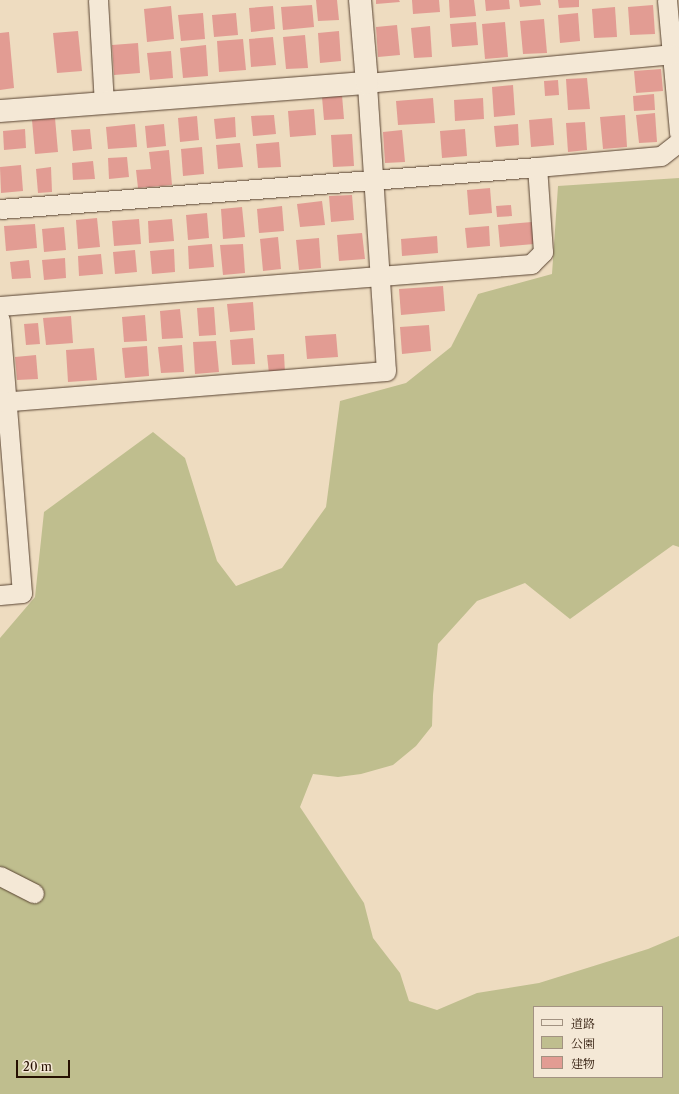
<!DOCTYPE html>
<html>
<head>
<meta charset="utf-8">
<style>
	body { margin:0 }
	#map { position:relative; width:679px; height:1094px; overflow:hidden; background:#eedcc0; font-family:"Libre Caslon Text","Noto Serif JP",serif }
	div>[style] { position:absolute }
	.green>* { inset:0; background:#bfbe8e }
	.building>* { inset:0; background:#e29c93 }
	.roads { filter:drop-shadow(0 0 1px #584331) drop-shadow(0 0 1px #584331) }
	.minor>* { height:19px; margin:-9.5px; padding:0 9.5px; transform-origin:9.5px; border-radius:9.5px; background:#f4e8d6 }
	.tertiary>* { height:22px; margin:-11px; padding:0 11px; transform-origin:11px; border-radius:11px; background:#f4e8d6 }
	span { translate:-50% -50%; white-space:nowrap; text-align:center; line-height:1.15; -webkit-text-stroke:3.5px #f4e8d6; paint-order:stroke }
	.legend { position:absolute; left:533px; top:1006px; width:130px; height:72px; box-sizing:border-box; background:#f4e8d6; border:1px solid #a29281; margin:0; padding:5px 7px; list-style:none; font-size:12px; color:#261001 }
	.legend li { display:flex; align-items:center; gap:8px; height:20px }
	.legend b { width:20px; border:1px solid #a29281 }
	.scale { position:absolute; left:16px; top:1060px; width:54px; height:18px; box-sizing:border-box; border:2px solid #261001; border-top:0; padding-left:5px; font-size:12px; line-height:14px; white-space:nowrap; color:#261001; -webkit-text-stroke:3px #f4e8d6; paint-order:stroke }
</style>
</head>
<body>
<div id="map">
	<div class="green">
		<div style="clip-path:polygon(evenodd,679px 178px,679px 547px,673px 545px,570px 619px,525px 583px,477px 601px,438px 644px,433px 695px,432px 726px,416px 746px,393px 765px,361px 774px,338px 777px,313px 774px,300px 807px,364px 903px,373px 938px,400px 973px,409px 1001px,437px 1010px,477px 993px,539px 983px,648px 949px,679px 936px,679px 1094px,0 1094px,0 638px,35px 597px,44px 512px,153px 432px,185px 458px,217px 561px,236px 586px,282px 568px,326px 507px,340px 401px,406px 383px,451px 347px,478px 294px,552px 274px,558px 186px,679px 178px,534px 1007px,662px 1007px,662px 1077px,534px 1077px,534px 1007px)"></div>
	</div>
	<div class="building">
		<div style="clip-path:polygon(316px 0,337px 0,339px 20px,318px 21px)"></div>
		<div style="clip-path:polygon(376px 0,399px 0,400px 2px,376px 4px)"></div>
		<div style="clip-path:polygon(412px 0,439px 0,440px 12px,413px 14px)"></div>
		<div style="clip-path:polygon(449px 0,474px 0,476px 16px,450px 18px)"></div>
		<div style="clip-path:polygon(485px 0,509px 0,510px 9px,486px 11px)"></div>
		<div style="clip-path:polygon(519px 0,540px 0,541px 5px,520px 7px)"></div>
		<div style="clip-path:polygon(558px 0,579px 0,579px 7px,559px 8px)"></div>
		<div style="clip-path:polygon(312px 5px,314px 27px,283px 30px,281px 7px)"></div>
		<div style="clip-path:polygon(653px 5px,655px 34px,630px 35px,628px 7px)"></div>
		<div style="clip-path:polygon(171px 6px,174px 39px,147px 42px,144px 9px)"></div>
		<div style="clip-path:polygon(273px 6px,275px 29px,251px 32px,249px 8px)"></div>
		<div style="clip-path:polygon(615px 7px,617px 37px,594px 38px,592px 9px)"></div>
		<div style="clip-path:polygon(203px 13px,205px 39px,181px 41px,178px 15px)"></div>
		<div style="clip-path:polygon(236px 13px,238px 35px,214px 37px,212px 15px)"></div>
		<div style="clip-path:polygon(578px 13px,580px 41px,560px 43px,558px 15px)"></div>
		<div style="clip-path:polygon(544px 19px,547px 53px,523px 54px,520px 21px)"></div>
		<div style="clip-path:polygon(476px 22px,478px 45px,452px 47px,450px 24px)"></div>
		<div style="clip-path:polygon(505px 22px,508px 57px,485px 59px,482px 24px)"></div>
		<div style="clip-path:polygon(397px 25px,400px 55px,378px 57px,376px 27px)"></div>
		<div style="clip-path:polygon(430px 26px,432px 57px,414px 58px,411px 28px)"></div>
		<div style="clip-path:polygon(78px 31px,82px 71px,57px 73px,53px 33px)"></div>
		<div style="clip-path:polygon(339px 31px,341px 61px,320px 63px,318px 33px)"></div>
		<div style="clip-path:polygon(9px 32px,14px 88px,0 90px,0 33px)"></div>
		<div style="clip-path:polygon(305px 35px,308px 68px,286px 69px,283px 37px)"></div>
		<div style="clip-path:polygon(273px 37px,276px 65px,251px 67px,249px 39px)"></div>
		<div style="clip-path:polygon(243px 39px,246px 70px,219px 72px,217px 41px)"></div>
		<div style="clip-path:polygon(138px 43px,140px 73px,114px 75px,112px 45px)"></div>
		<div style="clip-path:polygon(206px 45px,208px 76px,183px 78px,180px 48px)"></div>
		<div style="clip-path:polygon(171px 51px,173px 78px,150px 80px,147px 53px)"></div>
		<div style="clip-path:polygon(661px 69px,663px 91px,636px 93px,634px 71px)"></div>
		<div style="clip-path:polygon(587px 78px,590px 109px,568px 110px,566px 79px)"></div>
		<div style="clip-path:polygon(558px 80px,559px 95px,545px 96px,544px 81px)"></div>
		<div style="clip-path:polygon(513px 85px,515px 115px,494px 117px,492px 87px)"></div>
		<div style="clip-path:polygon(654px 94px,655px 110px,634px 111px,633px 96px)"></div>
		<div style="clip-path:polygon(342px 95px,344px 119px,324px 120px,322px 97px)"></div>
		<div style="clip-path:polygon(433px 98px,435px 123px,398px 125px,396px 101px)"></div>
		<div style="clip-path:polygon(483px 98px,484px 119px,455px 121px,454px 100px)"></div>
		<div style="clip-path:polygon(314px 109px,316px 135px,290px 137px,288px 111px)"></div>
		<div style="clip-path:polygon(655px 113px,657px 142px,639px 143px,636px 115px)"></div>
		<div style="clip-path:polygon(274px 115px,276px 134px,253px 136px,251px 116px)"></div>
		<div style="clip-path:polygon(625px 115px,627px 147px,603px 149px,600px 117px)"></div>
		<div style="clip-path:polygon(197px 116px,199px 140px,180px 142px,178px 118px)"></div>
		<div style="clip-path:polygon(235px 117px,236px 137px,216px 139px,214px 119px)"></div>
		<div style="clip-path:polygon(55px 118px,58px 152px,35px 154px,32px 120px)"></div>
		<div style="clip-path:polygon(552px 118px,554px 145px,531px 147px,529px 120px)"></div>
		<div style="clip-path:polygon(585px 122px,587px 150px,568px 152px,566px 123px)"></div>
		<div style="clip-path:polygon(135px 124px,137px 147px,108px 149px,106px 127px)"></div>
		<div style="clip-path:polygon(164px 124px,166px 146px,147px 148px,145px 126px)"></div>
		<div style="clip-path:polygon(518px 124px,519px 145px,496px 147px,494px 126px)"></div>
		<div style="clip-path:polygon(25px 129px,26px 148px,4px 150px,3px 131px)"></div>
		<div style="clip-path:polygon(90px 129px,92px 149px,73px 151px,71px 130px)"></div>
		<div style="clip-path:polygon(465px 129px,467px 156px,442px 158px,440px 131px)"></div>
		<div style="clip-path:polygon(402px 130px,405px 162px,385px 163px,383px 132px)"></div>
		<div style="clip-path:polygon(352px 134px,354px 166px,333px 167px,331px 135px)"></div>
		<div style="clip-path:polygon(279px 142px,281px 167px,258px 168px,256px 144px)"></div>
		<div style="clip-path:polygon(240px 143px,243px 167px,218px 169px,216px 145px)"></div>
		<div style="clip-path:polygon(202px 147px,204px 174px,183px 176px,181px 149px)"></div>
		<div style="clip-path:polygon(169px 150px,172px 185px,138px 188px,136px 170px,151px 169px,149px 152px)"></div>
		<div style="clip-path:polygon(127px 157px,129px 177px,109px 179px,108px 158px)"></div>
		<div style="clip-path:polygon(93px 161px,95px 179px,73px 180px,72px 163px)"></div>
		<div style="clip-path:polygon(21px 165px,23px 191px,1px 193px,0 167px)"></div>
		<div style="clip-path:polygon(51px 167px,52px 192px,38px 193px,36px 169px)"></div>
		<div style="clip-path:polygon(490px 188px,492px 213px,469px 215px,467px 190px)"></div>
		<div style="clip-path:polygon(352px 195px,354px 220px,331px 222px,329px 196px)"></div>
		<div style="clip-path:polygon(322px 201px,325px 225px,300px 227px,297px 204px)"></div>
		<div style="clip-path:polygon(511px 205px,512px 216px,497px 217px,496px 206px)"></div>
		<div style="clip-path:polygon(282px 206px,284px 231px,259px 233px,257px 209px)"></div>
		<div style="clip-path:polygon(242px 207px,245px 237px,223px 239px,221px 209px)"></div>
		<div style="clip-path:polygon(207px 213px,209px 238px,188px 240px,186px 215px)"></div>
		<div style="clip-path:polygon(97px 218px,100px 247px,78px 249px,76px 220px)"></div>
		<div style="clip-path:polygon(139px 219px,141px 244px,114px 246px,112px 221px)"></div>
		<div style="clip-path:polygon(172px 219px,174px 241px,149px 243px,148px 221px)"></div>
		<div style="clip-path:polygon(532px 222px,534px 244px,500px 247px,498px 225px)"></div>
		<div style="clip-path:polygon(35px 224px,37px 248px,6px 251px,4px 226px)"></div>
		<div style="clip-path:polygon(489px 226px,490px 246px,467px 248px,465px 228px)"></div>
		<div style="clip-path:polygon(64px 227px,66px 250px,44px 252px,42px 229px)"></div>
		<div style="clip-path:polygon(362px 233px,365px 259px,339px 261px,337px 235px)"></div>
		<div style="clip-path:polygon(437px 236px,438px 253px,402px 256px,401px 239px)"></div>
		<div style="clip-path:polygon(278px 237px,281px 269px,263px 271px,260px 239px)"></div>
		<div style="clip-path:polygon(319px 238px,321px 268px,299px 270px,296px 240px)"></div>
		<div style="clip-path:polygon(212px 244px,214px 267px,189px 269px,188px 246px)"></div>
		<div style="clip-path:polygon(243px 244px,245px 273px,223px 275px,220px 245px)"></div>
		<div style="clip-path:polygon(174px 249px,175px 272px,152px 274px,150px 251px)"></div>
		<div style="clip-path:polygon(135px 250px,137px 272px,115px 274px,113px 252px)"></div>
		<div style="clip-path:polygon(101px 254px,103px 274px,79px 276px,78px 256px)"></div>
		<div style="clip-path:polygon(65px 258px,66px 278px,44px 280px,42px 260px)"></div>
		<div style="clip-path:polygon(29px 260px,31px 278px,12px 279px,10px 262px)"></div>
		<div style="clip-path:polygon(443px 286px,445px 311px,401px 315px,399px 289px)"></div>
		<div style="clip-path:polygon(253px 302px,255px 330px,230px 332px,227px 304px)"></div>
		<div style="clip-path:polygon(214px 307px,216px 335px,199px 336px,197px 308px)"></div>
		<div style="clip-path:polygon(180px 309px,183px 338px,162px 339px,160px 311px)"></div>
		<div style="clip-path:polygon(145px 315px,147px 341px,124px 342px,122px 317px)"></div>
		<div style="clip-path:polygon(71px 316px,73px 343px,46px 345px,43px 318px)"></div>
		<div style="clip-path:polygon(38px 323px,40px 344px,26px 345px,24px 324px)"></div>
		<div style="clip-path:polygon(429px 325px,431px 351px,402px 354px,400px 327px)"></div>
		<div style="clip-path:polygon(336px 334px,338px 357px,307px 359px,305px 336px)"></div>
		<div style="clip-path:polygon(253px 338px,255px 364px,232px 365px,230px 340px)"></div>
		<div style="clip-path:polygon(216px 341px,219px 372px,195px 374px,193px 342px)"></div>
		<div style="clip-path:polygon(182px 345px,184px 372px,161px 373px,158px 347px)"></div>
		<div style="clip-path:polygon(147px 346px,149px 376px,125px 378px,122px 348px)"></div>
		<div style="clip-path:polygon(94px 348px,97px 380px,68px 382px,66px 350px)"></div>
		<div style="clip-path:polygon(284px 354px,285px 373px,269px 374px,267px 355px)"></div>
		<div style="clip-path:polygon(36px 355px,38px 379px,17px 380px,15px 357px)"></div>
	</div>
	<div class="roads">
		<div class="minor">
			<div style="left:98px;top:0;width:103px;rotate:86.7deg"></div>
			<div style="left:667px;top:0;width:134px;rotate:84.8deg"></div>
			<div style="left:0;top:209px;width:539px;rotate:-4.47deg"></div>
			<div style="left:0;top:306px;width:533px;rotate:-4.52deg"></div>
			<div style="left:531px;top:264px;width:17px;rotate:-45deg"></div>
			<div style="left:543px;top:252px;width:85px;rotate:-94deg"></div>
			<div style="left:537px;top:167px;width:124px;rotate:-5.1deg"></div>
			<div style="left:661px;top:156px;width:23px;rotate:-38deg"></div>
			<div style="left:0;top:320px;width:274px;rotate:85.4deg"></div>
			<div style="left:22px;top:593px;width:22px;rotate:175deg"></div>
			<div style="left:0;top:402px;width:387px;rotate:-4.6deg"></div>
			<div style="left:386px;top:371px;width:289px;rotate:-93.8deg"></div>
			<div style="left:367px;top:83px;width:306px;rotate:-5.4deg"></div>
			<div style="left:0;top:876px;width:38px;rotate:27deg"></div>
		</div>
		<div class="tertiary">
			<div style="left:0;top:111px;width:368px;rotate:-4.4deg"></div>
			<div style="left:367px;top:83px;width:83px;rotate:-94.8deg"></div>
		</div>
	</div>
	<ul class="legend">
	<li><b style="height:5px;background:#f4e8d6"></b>道路</li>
	<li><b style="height:11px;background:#bfbe8e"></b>公園</li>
	<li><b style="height:11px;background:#e29c93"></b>建物</li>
	</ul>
	<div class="scale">20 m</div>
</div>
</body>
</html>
